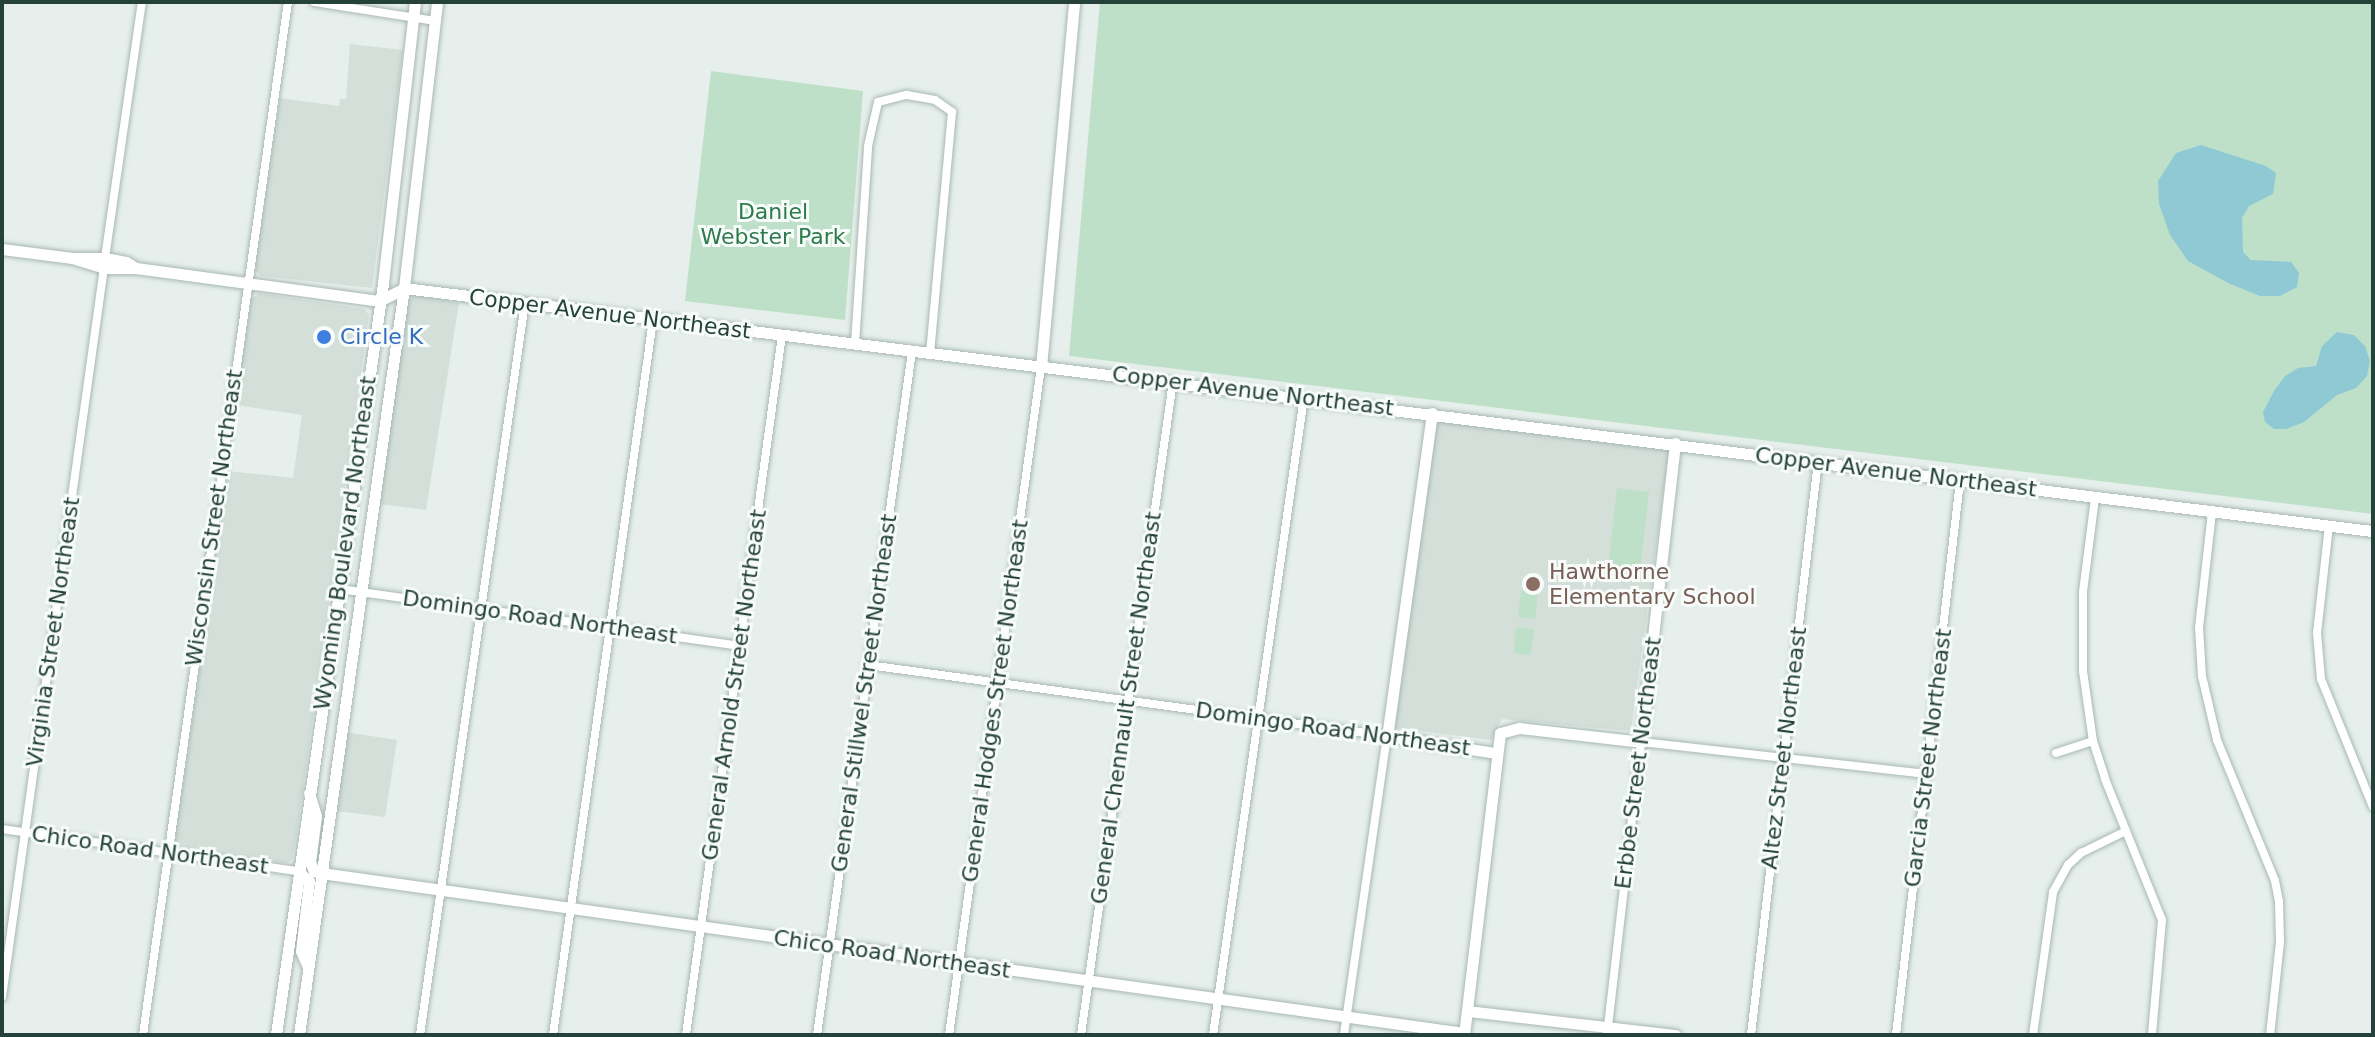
<!DOCTYPE html>
<html>
<head>
<meta charset="utf-8">
<style>
	body { margin:0 }
	#map { position:relative; width:2375px; height:1037px; overflow:hidden; background:#e6efeb; font-family:"DejaVu Sans",sans-serif }
	div>[style] { position:absolute }
	.built>* { inset:0; background:#d4dfda }
	.green>* { inset:0; background:#bfe0c8 }
	.water>* { inset:0; background:#8ec9d4 }
	.roads { filter:drop-shadow(0 0 2px #a8b8b2) drop-shadow(0 0 2px #a8b8b2) }
	.street>* { height:8px; margin:-4px; padding:0 4px; transform-origin:4px; border-radius:4px; background:#fff }
	.secondary>* { height:11px; margin:-5.5px; padding:0 5.5px; transform-origin:5.5px; border-radius:5.5px; background:#fff }
	.dots>* { width:22px; height:22px; translate:-50% -50%; box-sizing:border-box; border:4px solid #f7fbf9; border-radius:50% }
	span { translate:-50% -50%; white-space:nowrap; text-align:center; line-height:1.15; -webkit-text-stroke:6px #f7fbf9; paint-order:stroke }
	.park-label { font-size:22px; color:#2d7a4b }
	.street-label { font-size:22px; color:#24423a }
	.shop-label { font-size:22px; color:#366cbe }
	.left { translate:0 -50%; text-align:left }
	.education-label { font-size:22px; color:#785e54 }
	.frame { position:absolute; inset:0; border:4px solid #24423a; pointer-events:none }
</style>
</head>
<body>
<div id="map">
	<div class="built">
		<div style="clip-path:polygon(350px 44px,403px 50px,372px 288px,260px 276px,255px 269px,280px 98px,339px 106px,340px 99px,346px 99px)"></div>
		<div style="clip-path:polygon(259px 293px,364px 309px,369px 315px,296px 839px,292px 860px,287px 863px,182px 849px,175px 841px,228px 471px,293px 478px,302px 415px,236px 405px,251px 299px)"></div>
		<div style="clip-path:polygon(415px 295px,459px 303px,426px 510px,379px 504px,408px 301px)"></div>
		<div style="clip-path:polygon(1437px 421px,1669px 449px,1631px 731px,1502px 719px,1491px 740px,1395px 728px)"></div>
		<div style="clip-path:polygon(345px 732px,397px 740px,385px 817px,336px 811px)"></div>
	</div>
	<div class="green">
		<div style="clip-path:polygon(1100px 2px,2373px 2px,2373px 514px,1069px 356px)"></div>
		<div style="clip-path:polygon(711px 71px,863px 91px,845px 320px,685px 301px)"></div>
		<div style="clip-path:polygon(1617px 488px,1649px 492px,1640px 572px,1608px 569px)"></div>
		<div style="clip-path:polygon(1521px 591px,1538px 592px,1535px 619px,1518px 617px)"></div>
		<div style="clip-path:polygon(1516px 627px,1534px 629px,1531px 655px,1514px 653px)"></div>
	</div>
	<div class="water">
		<div style="clip-path:polygon(2201px 145px,2266px 166px,2276px 173px,2273px 194px,2249px 206px,2242px 218px,2243px 252px,2251px 260px,2291px 262px,2299px 273px,2297px 287px,2280px 296px,2260px 296px,2228px 283px,2188px 261px,2170px 235px,2159px 204px,2158px 181px,2176px 153px)"></div>
		<div style="clip-path:polygon(2337px 332px,2354px 335px,2365px 346px,2370px 361px,2367px 376px,2356px 388px,2337px 395px,2304px 422px,2286px 429px,2274px 429px,2265px 422px,2263px 412px,2274px 391px,2285px 376px,2298px 368px,2316px 366px,2322px 346px)"></div>
	</div>
	<div class="roads">
		<div class="street">
			<div style="left:314px;top:2px;width:122px;rotate:8.9deg"></div>
			<div style="left:105px;top:258px;width:259px;rotate:-81.8deg"></div>
			<div style="left:855px;top:344px;width:198px;rotate:-86.2deg"></div>
			<div style="left:868px;top:146px;width:45px;rotate:-77.2deg"></div>
			<div style="left:878px;top:102px;width:30px;rotate:-14deg"></div>
			<div style="left:907px;top:95px;width:28px;rotate:10deg"></div>
			<div style="left:935px;top:100px;width:21px;rotate:35deg"></div>
			<div style="left:952px;top:112px;width:242px;rotate:95.2deg"></div>
			<div style="left:2095px;top:498px;width:95px;rotate:97.3deg"></div>
			<div style="left:2083px;top:592px;width:79px;rotate:90deg"></div>
			<div style="left:2083px;top:671px;width:71px;rotate:81.9deg"></div>
			<div style="left:2093px;top:741px;width:40px;rotate:72deg"></div>
			<div style="left:2105px;top:779px;width:152px;rotate:68deg"></div>
			<div style="left:2162px;top:920px;width:115px;rotate:95deg"></div>
			<div style="left:2212px;top:512px;width:116px;rotate:96.4deg"></div>
			<div style="left:2199px;top:627px;width:49px;rotate:86.5deg"></div>
			<div style="left:2202px;top:676px;width:66px;rotate:76.8deg"></div>
			<div style="left:2217px;top:740px;width:152px;rotate:67.6deg"></div>
			<div style="left:2275px;top:881px;width:20px;rotate:79deg"></div>
			<div style="left:2279px;top:901px;width:41px;rotate:88.6deg"></div>
			<div style="left:2280px;top:942px;width:94px;rotate:96.1deg"></div>
			<div style="left:2329px;top:525px;width:109px;rotate:96.3deg"></div>
			<div style="left:2317px;top:633px;width:46px;rotate:85deg"></div>
			<div style="left:2321px;top:679px;width:138px;rotate:67.9deg"></div>
			<div style="left:340px;top:589px;width:404px;rotate:8.1deg"></div>
			<div style="left:868px;top:665px;width:524px;rotate:7.79deg"></div>
			<div style="left:1387px;top:736px;width:302px;rotate:98.2deg"></div>
			<div style="left:2056px;top:753px;width:39px;rotate:-18deg"></div>
			<div style="left:2px;top:829px;width:299px;rotate:8.1deg"></div>
			<div style="left:2px;top:997px;width:736px;rotate:-82.04deg"></div>
			<div style="left:143px;top:1035px;width:1043px;rotate:-82.01deg"></div>
			<div style="left:420px;top:1035px;width:739px;rotate:-81.84deg"></div>
			<div style="left:553px;top:1035px;width:722px;rotate:-82.04deg"></div>
			<div style="left:686px;top:1035px;width:707px;rotate:-82.19deg"></div>
			<div style="left:817px;top:1035px;width:691px;rotate:-82.09deg"></div>
			<div style="left:949px;top:1035px;width:674px;rotate:-82.16deg"></div>
			<div style="left:1081px;top:1035px;width:660px;rotate:-81.99deg"></div>
			<div style="left:1213px;top:1035px;width:644px;rotate:-81.88deg"></div>
			<div style="left:1607px;top:1035px;width:295px;rotate:-83.4deg"></div>
			<div style="left:1641px;top:742px;width:286px;rotate:6.4deg"></div>
			<div style="left:1751px;top:1035px;width:578px;rotate:-83.34deg"></div>
			<div style="left:1896px;top:1035px;width:558px;rotate:-83.41deg"></div>
			<div style="left:2033px;top:1035px;width:144px;rotate:-82deg"></div>
			<div style="left:2053px;top:892px;width:31px;rotate:-61deg"></div>
			<div style="left:2068px;top:865px;width:18px;rotate:-43deg"></div>
			<div style="left:2081px;top:853px;width:50px;rotate:-26.1deg"></div>
		</div>
		<div class="secondary">
			<div style="left:2px;top:249px;width:71px;rotate:7.3deg"></div>
			<div style="left:72px;top:258px;width:33px"></div>
			<div style="left:105px;top:258px;width:21px;rotate:11deg"></div>
			<div style="left:126px;top:262px;width:12px;rotate:31deg"></div>
			<div style="left:72px;top:258px;width:34px;rotate:17deg"></div>
			<div style="left:104px;top:268px;width:32px"></div>
			<div style="left:136px;top:268px;width:245px;rotate:7.7deg"></div>
			<div style="left:379px;top:301px;width:28px;rotate:-27deg"></div>
			<div style="left:404px;top:288px;width:1984px;rotate:7.04deg"></div>
			<div style="left:1041px;top:367px;width:366px;rotate:-84.8deg"></div>
			<div style="left:1432px;top:413px;width:326px;rotate:97.9deg"></div>
			<div style="left:1387px;top:736px;width:110px;rotate:8.9deg"></div>
			<div style="left:309px;top:793px;width:24px;rotate:73deg"></div>
			<div style="left:316px;top:816px;width:46px;rotate:97.4deg"></div>
			<div style="left:310px;top:862px;width:10px;rotate:66deg"></div>
			<div style="left:314px;top:871px;width:7px;rotate:16deg"></div>
			<div style="left:321px;top:873px;width:1154px;rotate:7.97deg"></div>
			<div style="left:298px;top:871px;width:15px;rotate:42deg"></div>
			<div style="left:309px;top:881px;width:70px;rotate:96.5deg"></div>
			<div style="left:301px;top:951px;width:17px;rotate:66deg"></div>
			<div style="left:1468px;top:1011px;width:209px;rotate:6.6deg"></div>
			<div style="left:276px;top:1035px;width:760px;rotate:-81.9deg"></div>
			<div style="left:383px;top:283px;width:283px;rotate:-83.5deg"></div>
			<div style="left:299px;top:1035px;width:754px;rotate:-82deg"></div>
			<div style="left:404px;top:288px;width:288px;rotate:-83.4deg"></div>
			<div style="left:1464px;top:1035px;width:304px;rotate:-83.2deg"></div>
			<div style="left:1500px;top:733px;width:20px;rotate:-15deg"></div>
			<div style="left:1519px;top:728px;width:123px;rotate:6.5deg"></div>
			<div style="left:1641px;top:742px;width:301px;rotate:-83.5deg"></div>
		</div>
	</div>
	<div class="dots">
		<div style="left:324px;top:337px;background:#3f7fe0"></div>
		<div style="left:1533px;top:584px;background:#8d6e63"></div>
	</div>
	<div class="park-label">
		<span style="left:773px;top:224px">Daniel<br>Webster Park</span>
	</div>
	<div class="street-label">
		<span style="left:610px;top:314px;rotate:7deg">Copper Avenue Northeast</span>
		<span style="left:1253px;top:391px;rotate:7deg">Copper Avenue Northeast</span>
		<span style="left:1896px;top:472px;rotate:7deg">Copper Avenue Northeast</span>
		<span style="left:214px;top:518px;rotate:-82deg">Wisconsin Street Northeast</span>
		<span style="left:345px;top:543px;rotate:-82deg">Wyoming Boulevard Northeast</span>
		<span style="left:540px;top:617px;rotate:8deg">Domingo Road Northeast</span>
		<span style="left:53px;top:632px;rotate:-82deg">Virginia Street Northeast</span>
		<span style="left:734px;top:685px;rotate:-82deg">General Arnold Street Northeast</span>
		<span style="left:864px;top:693px;rotate:-82deg">General Stillwel Street Northeast</span>
		<span style="left:995px;top:701px;rotate:-82deg">General Hodges Street Northeast</span>
		<span style="left:1126px;top:708px;rotate:-82deg">General Chennault Street Northeast</span>
		<span style="left:1333px;top:729px;rotate:8deg">Domingo Road Northeast</span>
		<span style="left:1784px;top:748px;rotate:-83deg">Altez Street Northeast</span>
		<span style="left:1928px;top:758px;rotate:-83deg">Garcia Street Northeast</span>
		<span style="left:1638px;top:763px;rotate:-83deg">Erbbe Street Northeast</span>
		<span style="left:150px;top:850px;rotate:8deg">Chico Road Northeast</span>
		<span style="left:892px;top:954px;rotate:8deg">Chico Road Northeast</span>
	</div>
	<div class="shop-label">
		<span class="left" style="left:340px;top:337px">Circle K</span>
	</div>
	<div class="education-label">
		<span class="left" style="left:1549px;top:584px">Hawthorne<br>Elementary School</span>
	</div>
	<div class="frame"></div>
</div>
</body>
</html>
